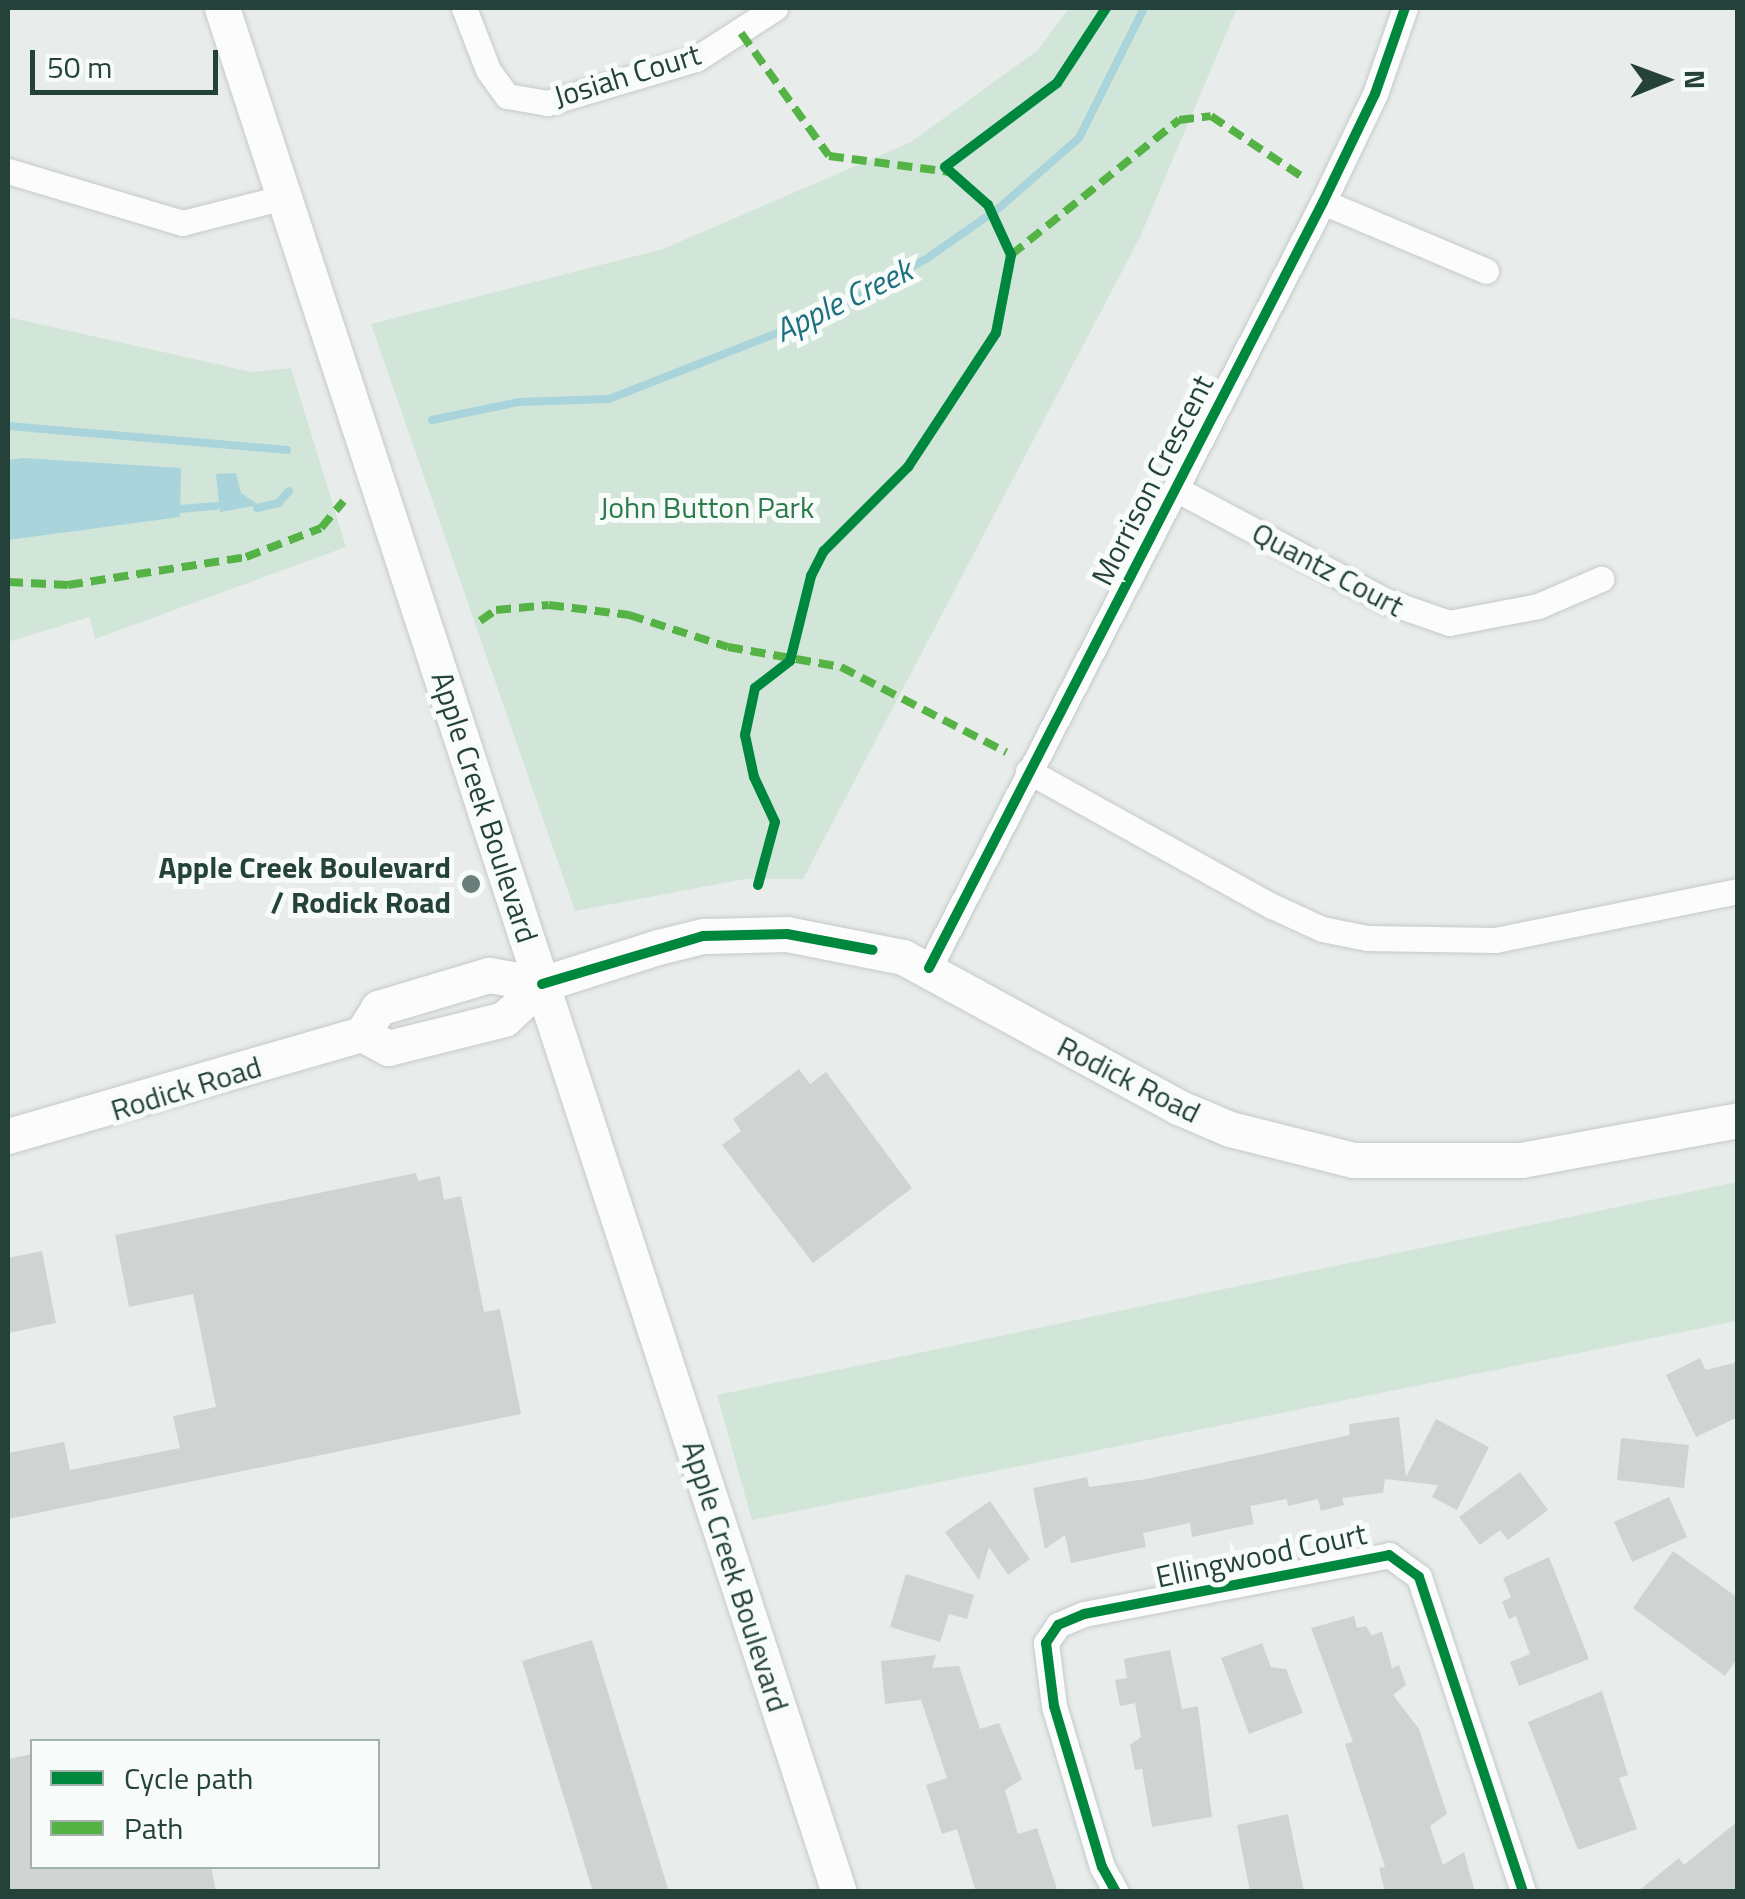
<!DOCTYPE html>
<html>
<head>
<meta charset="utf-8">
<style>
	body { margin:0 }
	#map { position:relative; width:1745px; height:1899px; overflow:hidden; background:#e8edeb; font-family:"Titillium Web",sans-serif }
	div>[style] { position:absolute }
	.green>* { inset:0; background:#d1e6d8 }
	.water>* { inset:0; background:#a9d4db }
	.stream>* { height:8px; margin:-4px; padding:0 4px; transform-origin:4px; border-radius:4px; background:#a9d4db }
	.building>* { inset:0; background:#cfd4d2 }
	.roads { filter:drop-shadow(0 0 2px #c5cac8) drop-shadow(0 0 2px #c5cac8) }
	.street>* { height:25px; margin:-12.5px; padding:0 12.5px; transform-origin:12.5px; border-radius:12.5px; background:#fcfcfc }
	.secondary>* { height:35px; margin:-17.5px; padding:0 17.5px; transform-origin:17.5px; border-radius:17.5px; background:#fcfcfc }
	.quiet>* { height:8px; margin-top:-4px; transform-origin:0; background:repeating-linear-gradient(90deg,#55b346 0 15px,transparent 0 23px) }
	.cycleway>* { height:10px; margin:-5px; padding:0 5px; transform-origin:5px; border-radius:5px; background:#00873e }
	.dots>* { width:28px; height:28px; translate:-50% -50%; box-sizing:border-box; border:5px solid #f7fbf9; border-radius:50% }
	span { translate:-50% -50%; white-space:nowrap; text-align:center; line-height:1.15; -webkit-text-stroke:10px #f7fbf9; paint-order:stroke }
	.street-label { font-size:30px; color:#24423a }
	.park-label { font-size:30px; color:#2d7a4b }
	.poi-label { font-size:30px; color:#24423a; font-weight:700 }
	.right { translate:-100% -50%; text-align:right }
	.water-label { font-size:32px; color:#1c6f80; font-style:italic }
	.frame { position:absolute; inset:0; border:10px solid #24423a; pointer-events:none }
	.legend { position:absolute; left:30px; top:1739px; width:350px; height:130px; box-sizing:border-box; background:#f7fbf9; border:2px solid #a3b1ad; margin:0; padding:12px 18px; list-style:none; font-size:30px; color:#24423a }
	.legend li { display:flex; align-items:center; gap:20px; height:50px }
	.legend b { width:50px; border:2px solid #a3b1ad }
	.north { position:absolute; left:1615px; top:30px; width:100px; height:100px; -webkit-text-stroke:8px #f7fbf9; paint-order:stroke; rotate:89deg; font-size:28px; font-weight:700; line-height:40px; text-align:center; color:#24423a }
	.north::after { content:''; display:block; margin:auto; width:35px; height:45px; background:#24423a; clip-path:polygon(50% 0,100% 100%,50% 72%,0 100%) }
	.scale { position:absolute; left:30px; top:50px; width:188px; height:45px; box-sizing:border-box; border:5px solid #24423a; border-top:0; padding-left:12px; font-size:30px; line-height:35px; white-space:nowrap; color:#24423a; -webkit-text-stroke:8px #f7fbf9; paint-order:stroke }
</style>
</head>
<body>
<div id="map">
	<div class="green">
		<div style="clip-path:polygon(1069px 8px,1237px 8px,1140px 237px,803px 879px,745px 879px,575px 911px,371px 324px,663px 249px,911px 142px,1038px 50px)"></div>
		<div style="clip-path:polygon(8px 317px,252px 372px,291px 368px,346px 547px,95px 639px,90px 617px,8px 642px)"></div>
		<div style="clip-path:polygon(1737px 1182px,1737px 1321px,752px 1520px,717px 1395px)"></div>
	</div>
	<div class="water">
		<div style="clip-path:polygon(23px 458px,181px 468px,180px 517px,8px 540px,8px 460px)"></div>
		<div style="clip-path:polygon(236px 473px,241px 493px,259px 505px,220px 512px,216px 474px)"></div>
	</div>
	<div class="stream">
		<div style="left:432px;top:420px;width:89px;rotate:-11.7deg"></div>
		<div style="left:519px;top:402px;width:90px;rotate:-1.9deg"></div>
		<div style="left:609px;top:399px;width:233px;rotate:-21.4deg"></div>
		<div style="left:826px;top:314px;width:114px;rotate:-28.8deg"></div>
		<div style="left:926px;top:259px;width:89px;rotate:-34.9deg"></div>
		<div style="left:999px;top:208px;width:106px;rotate:-41.2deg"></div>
		<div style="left:1079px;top:138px;width:145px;rotate:-63.4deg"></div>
		<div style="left:8px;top:426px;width:280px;rotate:4.9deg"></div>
		<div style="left:257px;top:508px;width:22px;rotate:-13deg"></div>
		<div style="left:278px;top:503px;width:16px;rotate:-47deg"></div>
		<div style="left:180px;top:509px;width:36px;rotate:-5deg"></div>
	</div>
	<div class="building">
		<div style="clip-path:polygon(799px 1069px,810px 1084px,826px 1072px,912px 1188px,813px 1263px,722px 1145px,741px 1131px,733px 1119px)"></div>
		<div style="clip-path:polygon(416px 1173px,418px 1181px,440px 1176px,444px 1200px,461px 1196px,484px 1312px,500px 1309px,521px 1414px,8px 1519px,8px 1453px,64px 1442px,70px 1470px,180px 1448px,173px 1416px,216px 1407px,193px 1294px,129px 1307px,115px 1235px)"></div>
		<div style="clip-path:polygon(42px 1251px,56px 1323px,8px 1333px,8px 1258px)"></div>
		<div style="clip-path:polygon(1700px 1358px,1706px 1370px,1738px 1362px,1738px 1417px,1696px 1437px,1666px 1375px)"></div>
		<div style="clip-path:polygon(1399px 1417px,1406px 1477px,1436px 1419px,1489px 1447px,1457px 1510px,1432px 1497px,1438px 1485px,1385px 1479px,1383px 1493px,1342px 1498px,1344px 1505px,1321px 1511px,1318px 1499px,1288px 1506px,1287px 1499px,1250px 1506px,1254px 1524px,1192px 1537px,1190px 1523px,1143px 1533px,1146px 1547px,1071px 1563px,1065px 1535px,1045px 1549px,1033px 1488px,1087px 1477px,1089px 1487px,1147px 1479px,1350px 1435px,1349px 1424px)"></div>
		<div style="clip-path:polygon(1621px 1438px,1689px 1445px,1684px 1488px,1617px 1480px)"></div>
		<div style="clip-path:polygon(1520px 1472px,1548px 1510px,1508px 1540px,1500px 1530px,1480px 1545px,1459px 1517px)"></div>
		<div style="clip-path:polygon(1669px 1497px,1687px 1537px,1632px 1562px,1614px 1522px)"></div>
		<div style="clip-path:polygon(990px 1501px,1030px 1559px,1008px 1575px,989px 1547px,979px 1580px,945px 1532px)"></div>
		<div style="clip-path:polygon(1673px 1551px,1738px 1598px,1738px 1657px,1725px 1676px,1633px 1608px)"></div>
		<div style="clip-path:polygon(1549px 1557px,1589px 1659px,1519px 1686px,1510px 1662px,1530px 1654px,1516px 1616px,1509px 1619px,1502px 1602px,1511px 1597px,1503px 1578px)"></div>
		<div style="clip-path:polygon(906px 1574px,974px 1595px,967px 1619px,949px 1614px,940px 1642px,890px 1627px)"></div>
		<div style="clip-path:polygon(1354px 1616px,1357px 1628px,1366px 1626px,1372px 1636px,1382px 1631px,1392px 1668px,1399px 1665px,1406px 1685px,1393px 1695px,1419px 1729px,1447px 1814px,1430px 1826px,1443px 1865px,1464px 1852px,1475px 1892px,1385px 1892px,1379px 1868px,1385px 1867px,1345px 1744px,1353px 1742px,1311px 1628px)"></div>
		<div style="clip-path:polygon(592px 1640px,669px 1892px,593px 1892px,522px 1661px)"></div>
		<div style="clip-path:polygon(1262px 1643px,1271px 1667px,1286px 1669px,1303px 1713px,1249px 1734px,1221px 1658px)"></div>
		<div style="clip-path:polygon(1170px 1650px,1182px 1709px,1198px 1706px,1212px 1817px,1152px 1827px,1142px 1769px,1135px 1770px,1130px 1745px,1141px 1737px,1135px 1703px,1120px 1706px,1115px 1680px,1127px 1678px,1124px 1659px)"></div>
		<div style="clip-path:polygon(936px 1655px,932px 1668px,959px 1666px,980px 1729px,999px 1723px,1022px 1779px,1005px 1790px,1018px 1834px,1037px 1828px,1058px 1892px,976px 1892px,957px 1829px,942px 1834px,926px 1785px,947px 1778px,921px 1700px,885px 1704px,881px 1661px)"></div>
		<div style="clip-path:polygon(1602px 1691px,1628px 1775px,1619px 1778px,1637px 1829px,1578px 1850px,1528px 1722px)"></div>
		<div style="clip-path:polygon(32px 1754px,32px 1866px,211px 1866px,216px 1892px,8px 1892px,8px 1759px)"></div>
		<div style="clip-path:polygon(1288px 1814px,1304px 1892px,1250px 1892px,1237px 1825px)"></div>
		<div style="clip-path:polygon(1738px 1821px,1738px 1892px,1637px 1892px,1679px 1858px,1684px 1865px)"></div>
	</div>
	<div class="roads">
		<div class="street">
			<div style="left:464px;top:8px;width:66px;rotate:68.8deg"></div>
			<div style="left:488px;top:70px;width:32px;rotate:54deg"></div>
			<div style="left:507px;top:96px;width:41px;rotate:9.9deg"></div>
			<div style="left:547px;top:103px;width:155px;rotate:-16.5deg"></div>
			<div style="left:696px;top:59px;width:94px;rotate:-32.8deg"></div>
			<div style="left:8px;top:171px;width:182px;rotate:16.6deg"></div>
			<div style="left:182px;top:223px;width:106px;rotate:-14.2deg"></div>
			<div style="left:1323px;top:202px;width:177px;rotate:22.9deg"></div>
			<div style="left:1176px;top:489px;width:238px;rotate:28.1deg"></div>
			<div style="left:1386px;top:601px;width:67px;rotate:19.2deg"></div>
			<div style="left:1449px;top:623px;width:91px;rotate:-10.8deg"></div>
			<div style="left:1538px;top:606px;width:69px;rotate:-23.2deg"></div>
			<div style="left:1028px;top:771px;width:279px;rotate:29deg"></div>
			<div style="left:1272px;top:906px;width:55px;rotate:24.7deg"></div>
			<div style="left:1322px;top:929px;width:46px;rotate:11.3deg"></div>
			<div style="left:1367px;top:938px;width:128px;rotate:0.9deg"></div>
			<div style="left:1495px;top:940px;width:248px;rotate:-11.4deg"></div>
			<div style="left:929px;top:968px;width:861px;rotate:-62.78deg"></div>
			<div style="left:1323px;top:202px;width:120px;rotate:-64.3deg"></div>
			<div style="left:1375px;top:94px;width:91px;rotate:-70.8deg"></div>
			<div style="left:1116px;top:1892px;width:29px;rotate:-119deg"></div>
			<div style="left:1102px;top:1867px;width:168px;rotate:-106.6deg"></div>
			<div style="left:1054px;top:1706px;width:64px;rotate:-97.2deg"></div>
			<div style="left:1046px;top:1643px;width:22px;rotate:-56deg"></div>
			<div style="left:1058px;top:1625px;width:28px;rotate:-23deg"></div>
			<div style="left:1084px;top:1614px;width:311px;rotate:-10.9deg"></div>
			<div style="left:1389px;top:1555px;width:37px;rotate:36deg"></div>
			<div style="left:1419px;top:1577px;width:332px;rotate:71.7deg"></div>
		</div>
		<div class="secondary">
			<div style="left:222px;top:8px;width:1982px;rotate:71.87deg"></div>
			<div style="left:362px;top:1034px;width:30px;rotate:28deg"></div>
			<div style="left:388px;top:1048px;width:120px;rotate:-14deg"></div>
			<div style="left:504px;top:1019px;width:52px;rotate:-42.6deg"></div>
			<div style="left:542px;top:984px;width:122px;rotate:-17.7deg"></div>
			<div style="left:658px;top:947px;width:46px;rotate:-13.7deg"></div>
			<div style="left:703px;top:936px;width:84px;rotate:-1.4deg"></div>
			<div style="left:787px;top:934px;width:118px;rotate:11.2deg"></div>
			<div style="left:903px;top:957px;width:313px;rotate:28.6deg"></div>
			<div style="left:1178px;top:1107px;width:56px;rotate:22.9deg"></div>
			<div style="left:1230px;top:1129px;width:127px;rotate:14.1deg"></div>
			<div style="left:1353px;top:1160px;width:168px"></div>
			<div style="left:1521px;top:1160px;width:221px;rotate:-10.4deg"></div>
			<div style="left:8px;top:1136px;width:368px;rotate:-16.1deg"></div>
			<div style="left:362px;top:1034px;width:31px;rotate:-58deg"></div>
			<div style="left:378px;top:1008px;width:116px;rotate:-16.6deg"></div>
			<div style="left:489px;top:975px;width:54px;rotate:9.6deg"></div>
		</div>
	</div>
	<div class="quiet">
		<div style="left:741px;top:33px;width:151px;rotate:54.4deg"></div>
		<div style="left:829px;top:156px;width:122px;rotate:7.5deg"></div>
		<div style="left:1011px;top:255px;width:216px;rotate:-38.8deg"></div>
		<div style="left:1179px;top:120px;width:32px;rotate:-7deg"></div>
		<div style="left:1211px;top:116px;width:112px;rotate:33.7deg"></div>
		<div style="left:8px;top:582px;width:60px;rotate:2.9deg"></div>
		<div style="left:68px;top:585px;width:180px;rotate:-8.9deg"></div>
		<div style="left:246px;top:557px;width:80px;rotate:-21.1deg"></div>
		<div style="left:321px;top:528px;width:35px;rotate:-50deg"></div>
		<div style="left:480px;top:621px;width:19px;rotate:-35deg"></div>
		<div style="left:496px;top:610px;width:53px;rotate:-5.4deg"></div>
		<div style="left:549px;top:605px;width:81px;rotate:7.1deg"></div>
		<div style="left:629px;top:615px;width:104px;rotate:17.9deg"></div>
		<div style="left:728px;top:647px;width:115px;rotate:10deg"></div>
		<div style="left:841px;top:667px;width:186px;rotate:27.3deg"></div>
	</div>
	<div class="cycleway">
		<div style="left:758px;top:885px;width:65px;rotate:-74.9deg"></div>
		<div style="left:775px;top:822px;width:50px;rotate:-115deg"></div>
		<div style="left:754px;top:777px;width:43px;rotate:-102.1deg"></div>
		<div style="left:745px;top:735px;width:48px;rotate:-78deg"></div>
		<div style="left:755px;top:688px;width:44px;rotate:-37.6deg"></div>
		<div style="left:790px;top:661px;width:88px;rotate:-76.1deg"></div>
		<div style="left:811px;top:576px;width:28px;rotate:-63deg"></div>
		<div style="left:824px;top:551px;width:119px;rotate:-45deg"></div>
		<div style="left:908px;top:467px;width:160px;rotate:-56.7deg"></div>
		<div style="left:996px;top:333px;width:79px;rotate:-79.1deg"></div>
		<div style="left:1011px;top:255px;width:55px;rotate:-114.7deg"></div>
		<div style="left:988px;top:205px;width:57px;rotate:-138.5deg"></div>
		<div style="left:945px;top:167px;width:140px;rotate:-36.9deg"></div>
		<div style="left:1057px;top:83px;width:90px;rotate:-56.8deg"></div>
		<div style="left:929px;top:968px;width:861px;rotate:-62.78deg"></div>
		<div style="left:1323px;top:202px;width:120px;rotate:-64.3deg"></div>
		<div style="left:1375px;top:94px;width:91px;rotate:-70.8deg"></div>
		<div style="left:542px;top:984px;width:168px;rotate:-16.6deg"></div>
		<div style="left:703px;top:936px;width:84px;rotate:-1.4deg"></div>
		<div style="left:787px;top:934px;width:87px;rotate:10.5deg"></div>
		<div style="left:1116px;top:1892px;width:29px;rotate:-119deg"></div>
		<div style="left:1102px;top:1867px;width:168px;rotate:-106.6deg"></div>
		<div style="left:1054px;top:1706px;width:64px;rotate:-97.2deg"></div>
		<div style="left:1046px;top:1643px;width:22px;rotate:-56deg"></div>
		<div style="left:1058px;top:1625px;width:28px;rotate:-23deg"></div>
		<div style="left:1084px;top:1614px;width:311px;rotate:-10.9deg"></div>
		<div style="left:1389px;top:1555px;width:37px;rotate:36deg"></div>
		<div style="left:1419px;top:1577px;width:332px;rotate:71.7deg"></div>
	</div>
	<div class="dots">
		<div style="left:471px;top:884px;background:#697e78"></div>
	</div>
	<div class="street-label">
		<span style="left:627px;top:75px;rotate:-17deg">Josiah Court</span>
		<span style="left:1152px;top:480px;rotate:-63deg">Morrison Crescent</span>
		<span style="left:1328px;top:569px;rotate:28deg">Quantz Court</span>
		<span style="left:485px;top:807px;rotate:72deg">Apple Creek Boulevard</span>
		<span style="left:1129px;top:1079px;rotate:27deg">Rodick Road</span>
		<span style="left:186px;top:1088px;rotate:-17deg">Rodick Road</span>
		<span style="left:1261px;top:1555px;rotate:-12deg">Ellingwood Court</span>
		<span style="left:736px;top:1576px;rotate:72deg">Apple Creek Boulevard</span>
	</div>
	<div class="park-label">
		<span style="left:707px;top:507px">John Button Park</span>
	</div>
	<div class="poi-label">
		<span class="right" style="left:451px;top:884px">Apple Creek Boulevard<br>/ Rodick Road</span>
	</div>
	<div class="water-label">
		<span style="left:843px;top:300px;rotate:-26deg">Apple Creek</span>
	</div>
	<div class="frame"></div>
	<ul class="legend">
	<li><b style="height:12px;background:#00873e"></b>Cycle path</li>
	<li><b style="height:12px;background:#55b346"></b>Path</li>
	</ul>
	<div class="north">N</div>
	<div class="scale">50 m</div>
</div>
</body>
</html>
